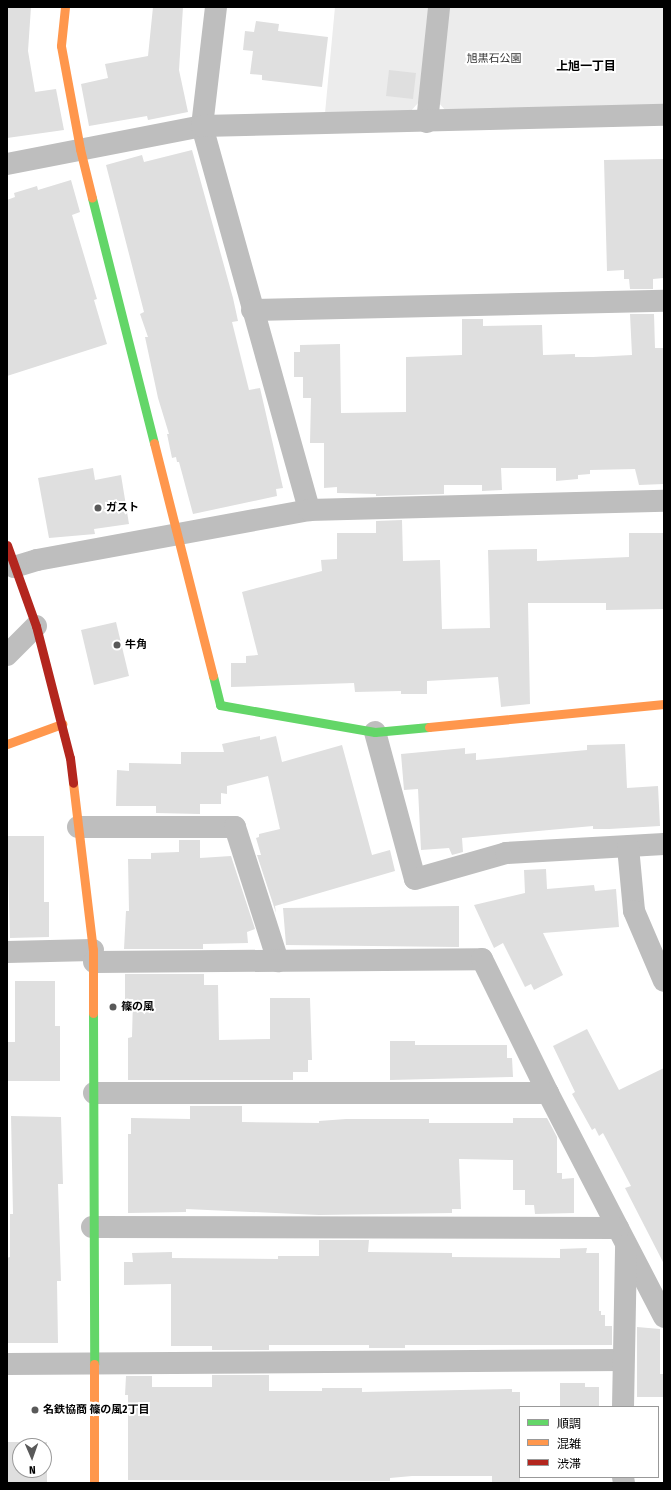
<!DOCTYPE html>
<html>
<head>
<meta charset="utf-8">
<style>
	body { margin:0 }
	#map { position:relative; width:671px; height:1490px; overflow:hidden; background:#fff; font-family:"Fira Sans Condensed","Noto Sans JP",sans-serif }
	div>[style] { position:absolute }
	.green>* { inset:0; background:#ececec }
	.building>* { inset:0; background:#dfdfdf }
	.street>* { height:22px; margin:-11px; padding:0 11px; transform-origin:11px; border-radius:11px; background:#bebebe }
	.fast>* { height:9px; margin:-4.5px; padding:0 4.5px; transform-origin:4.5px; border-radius:4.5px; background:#63d668 }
	.slow>* { height:9px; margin:-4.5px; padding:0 4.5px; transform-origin:4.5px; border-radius:4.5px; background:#ff974d }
	.jam>* { height:9px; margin:-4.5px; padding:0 4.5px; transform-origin:4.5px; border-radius:4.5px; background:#b3261e }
	.dots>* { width:11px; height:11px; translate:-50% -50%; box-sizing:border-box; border:2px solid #fff; border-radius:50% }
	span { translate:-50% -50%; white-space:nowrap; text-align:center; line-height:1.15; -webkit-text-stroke:4px #fff; paint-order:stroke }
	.park-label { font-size:11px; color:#333 }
	.poi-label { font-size:11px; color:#000; font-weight:700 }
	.left { translate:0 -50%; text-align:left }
	.neighbourhood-label { font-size:12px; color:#000; font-weight:700 }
	.frame { position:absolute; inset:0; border:8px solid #000; pointer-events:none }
	.legend { position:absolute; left:519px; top:1406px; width:140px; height:72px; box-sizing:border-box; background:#fff; border:1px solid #999; margin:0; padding:5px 7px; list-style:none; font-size:12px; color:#000 }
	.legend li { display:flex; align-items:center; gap:8px; height:20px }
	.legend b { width:20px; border:1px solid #999 }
	.north { position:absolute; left:12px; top:1438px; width:40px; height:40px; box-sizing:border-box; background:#fff; border:1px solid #999; border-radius:50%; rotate:178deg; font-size:11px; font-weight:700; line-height:16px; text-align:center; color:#000 }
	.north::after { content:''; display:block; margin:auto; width:14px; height:18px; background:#595959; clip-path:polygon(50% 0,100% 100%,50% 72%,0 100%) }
</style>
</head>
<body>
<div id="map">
	<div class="green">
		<div style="clip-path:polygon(335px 7px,430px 7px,419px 102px,410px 112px,325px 113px)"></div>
		<div style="clip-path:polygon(448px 7px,664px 7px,664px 106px,447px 112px,437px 101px)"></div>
	</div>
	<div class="building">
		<div style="clip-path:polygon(7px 7px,31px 7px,28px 51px,35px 92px,56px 89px,64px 130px,7px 138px)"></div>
		<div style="clip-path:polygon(153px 7px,183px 7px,179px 70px,188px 112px,148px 120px,147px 116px,89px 126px,81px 84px,108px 78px,105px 64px,148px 56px)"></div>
		<div style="clip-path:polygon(256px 21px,279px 24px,278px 31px,328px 37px,322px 87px,262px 80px,262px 75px,250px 74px,253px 51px,243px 50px,245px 31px,254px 32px)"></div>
		<div style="clip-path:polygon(389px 70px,416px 73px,413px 99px,386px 96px)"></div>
		<div style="clip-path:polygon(192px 150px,233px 298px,238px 321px,232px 322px,249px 390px,260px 388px,283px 488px,276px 489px,277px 496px,193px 514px,179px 462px,177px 462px,176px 457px,172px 458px,167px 434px,169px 434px,158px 398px,145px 337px,148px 337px,140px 314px,144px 312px,106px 165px,142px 155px,144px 162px)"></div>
		<div style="clip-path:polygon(664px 159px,664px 278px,653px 279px,653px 289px,630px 289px,629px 279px,624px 279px,624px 270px,607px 271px,604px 160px)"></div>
		<div style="clip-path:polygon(71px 180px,80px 212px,72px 215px,97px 299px,94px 300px,107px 344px,7px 376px,7px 200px,15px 197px,14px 193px,37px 186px,38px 190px)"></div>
		<div style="clip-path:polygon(630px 314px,654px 314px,655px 348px,664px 348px,664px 484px,639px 485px,635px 469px,590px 470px,590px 474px,578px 475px,578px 479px,556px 481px,556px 468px,501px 468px,502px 490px,482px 491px,482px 485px,444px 485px,444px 494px,376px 496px,376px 494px,337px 493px,337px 487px,324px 488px,324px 443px,310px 443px,311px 398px,303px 398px,303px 377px,294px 377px,294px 352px,300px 352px,300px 345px,340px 344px,341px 413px,406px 412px,406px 357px,462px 355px,462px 319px,483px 319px,483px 326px,542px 325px,543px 355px,575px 354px,575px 357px,593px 357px,632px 355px)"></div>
		<div style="clip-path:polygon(93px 468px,95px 480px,121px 475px,129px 524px,94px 529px,95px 534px,49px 538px,38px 478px)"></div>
		<div style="clip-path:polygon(402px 520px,403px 561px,440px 560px,442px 629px,490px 628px,488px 550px,537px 549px,537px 561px,629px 557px,629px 533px,664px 533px,664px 609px,606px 610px,606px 603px,528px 603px,530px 704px,501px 707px,498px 677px,427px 681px,427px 694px,401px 694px,401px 691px,355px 692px,354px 683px,231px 687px,231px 663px,246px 663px,246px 656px,258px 655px,242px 592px,322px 571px,321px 560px,337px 559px,337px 533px,376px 533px,376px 521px)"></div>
		<div style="clip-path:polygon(116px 622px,129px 676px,94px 685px,81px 630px)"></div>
		<div style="clip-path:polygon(260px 736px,260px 740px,276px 736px,282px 762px,342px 745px,372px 855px,390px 850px,395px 871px,275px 906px,276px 913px,257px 855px,261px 855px,256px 838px,259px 837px,259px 834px,280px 829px,268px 776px,227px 786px,227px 794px,221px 793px,221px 804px,200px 804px,200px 814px,156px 813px,156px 806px,116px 806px,117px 770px,129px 771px,129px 763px,181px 764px,181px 752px,224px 752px,222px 744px)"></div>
		<div style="clip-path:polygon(625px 744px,627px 788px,658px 786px,660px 826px,609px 829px,593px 829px,593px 826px,462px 838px,463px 852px,452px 855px,449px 848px,421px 850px,418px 789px,404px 790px,401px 754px,465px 748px,465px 754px,476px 753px,476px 760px,587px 750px,587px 745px)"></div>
		<div style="clip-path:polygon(7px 836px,44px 836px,44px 902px,49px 902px,49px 937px,10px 938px)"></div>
		<div style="clip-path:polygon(179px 840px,200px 840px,200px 858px,231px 856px,255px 929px,247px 932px,248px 943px,203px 944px,203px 949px,124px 949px,126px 911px,129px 911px,128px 859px,151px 859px,151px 853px,179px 852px)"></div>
		<div style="clip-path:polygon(546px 869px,547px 889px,594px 885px,595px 891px,616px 889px,619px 927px,543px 933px,563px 975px,534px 990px,531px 984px,525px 987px,503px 943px,494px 948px,474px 905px,525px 893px,524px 870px)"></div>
		<div style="clip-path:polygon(459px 906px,459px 947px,286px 945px,283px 908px)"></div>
		<div style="clip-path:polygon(125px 974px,204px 974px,204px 985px,218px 985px,219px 1040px,270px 1039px,270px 998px,310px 998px,312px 1060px,308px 1060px,308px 1072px,293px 1072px,293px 1080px,128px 1080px,128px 1038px,132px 1037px,133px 999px,125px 999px)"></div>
		<div style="clip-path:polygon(15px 981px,55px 981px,55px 1026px,60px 1026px,60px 1081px,7px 1081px,8px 1042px,15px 1042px)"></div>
		<div style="clip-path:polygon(587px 1029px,619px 1090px,664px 1068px,664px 1264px,625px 1188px,631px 1186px,603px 1133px,599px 1136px,595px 1128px,592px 1130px,572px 1094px,575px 1092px,553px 1046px)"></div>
		<div style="clip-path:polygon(390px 1041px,415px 1041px,415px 1045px,507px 1045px,507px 1058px,512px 1058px,513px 1077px,390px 1080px)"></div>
		<div style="clip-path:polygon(190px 1106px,242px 1106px,242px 1122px,319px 1123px,319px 1121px,346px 1119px,429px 1119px,429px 1123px,513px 1123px,513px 1118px,547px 1118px,557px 1137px,557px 1173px,562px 1173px,562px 1179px,574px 1178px,574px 1213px,535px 1214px,534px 1205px,525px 1205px,525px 1190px,513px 1190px,513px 1160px,459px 1159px,461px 1209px,452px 1209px,452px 1213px,319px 1215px,186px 1209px,186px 1212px,128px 1213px,128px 1134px,131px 1134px,131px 1118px,190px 1119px)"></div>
		<div style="clip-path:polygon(11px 1116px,61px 1117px,63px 1184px,58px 1184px,61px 1281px,57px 1281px,58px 1343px,7px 1343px,7px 1258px,10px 1257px,10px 1214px,13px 1214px)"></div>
		<div style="clip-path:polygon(319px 1240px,369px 1240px,368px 1252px,452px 1253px,452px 1257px,560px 1258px,560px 1249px,587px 1248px,586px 1253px,599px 1253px,599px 1311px,601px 1311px,601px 1315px,605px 1315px,605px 1326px,612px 1326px,612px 1345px,405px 1345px,405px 1348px,369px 1348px,369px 1345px,269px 1345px,269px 1350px,212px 1350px,212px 1346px,171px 1346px,171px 1284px,124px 1285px,124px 1262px,133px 1262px,132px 1253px,172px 1252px,172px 1258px,278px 1259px,278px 1256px,319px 1256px)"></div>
		<div style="clip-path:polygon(637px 1327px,660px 1329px,660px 1374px,664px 1374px,664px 1397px,637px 1397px)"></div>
		<div style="clip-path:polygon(212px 1375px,269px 1375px,269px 1391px,322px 1391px,322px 1388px,362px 1388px,362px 1392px,512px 1389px,512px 1392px,520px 1392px,520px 1482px,492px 1483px,492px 1476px,412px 1476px,390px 1478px,390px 1481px,128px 1480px,128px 1395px,125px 1395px,126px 1376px,152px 1376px,152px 1387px,212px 1387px)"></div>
		<div style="clip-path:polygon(560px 1383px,585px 1383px,585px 1387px,599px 1387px,599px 1407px,560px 1407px)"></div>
		<div style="clip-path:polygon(evenodd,7px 1442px,47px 1442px,47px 1483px,7px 1483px,7px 1442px,20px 1446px,44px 1446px,44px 1470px,20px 1470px,20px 1446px)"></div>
	</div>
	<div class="street">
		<div style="left:216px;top:7px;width:120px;rotate:96.7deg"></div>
		<div style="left:202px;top:126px;width:399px;rotate:74.4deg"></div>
		<div style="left:427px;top:122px;width:116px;rotate:-84deg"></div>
		<div style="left:7px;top:164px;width:199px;rotate:-11deg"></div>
		<div style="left:202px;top:126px;width:462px;rotate:-1.4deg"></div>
		<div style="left:252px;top:310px;width:412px;rotate:-1.3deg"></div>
		<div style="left:14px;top:567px;width:24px;rotate:-17deg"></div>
		<div style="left:37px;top:560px;width:277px;rotate:-10.4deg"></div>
		<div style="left:309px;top:510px;width:355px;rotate:-1.5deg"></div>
		<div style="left:7px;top:655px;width:41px;rotate:-45deg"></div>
		<div style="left:375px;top:732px;width:152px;rotate:74.8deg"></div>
		<div style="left:415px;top:879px;width:95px;rotate:-15.9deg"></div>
		<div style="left:506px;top:853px;width:158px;rotate:-3.3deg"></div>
		<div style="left:78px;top:827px;width:157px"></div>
		<div style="left:235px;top:827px;width:141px;rotate:72.2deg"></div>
		<div style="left:628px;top:847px;width:64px;rotate:84.6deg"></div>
		<div style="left:634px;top:911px;width:76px;rotate:66.8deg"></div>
		<div style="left:7px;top:952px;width:86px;rotate:-1.3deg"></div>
		<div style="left:94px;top:962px;width:388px;rotate:-0.4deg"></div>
		<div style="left:482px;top:959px;width:149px;rotate:63.8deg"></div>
		<div style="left:548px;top:1093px;width:252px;rotate:62.6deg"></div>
		<div style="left:94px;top:1093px;width:454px"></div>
		<div style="left:92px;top:1227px;width:526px;rotate:0.11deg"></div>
		<div style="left:7px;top:1364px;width:616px;rotate:-0.37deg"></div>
		<div style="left:623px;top:1407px;width:161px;rotate:-88.9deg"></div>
		<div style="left:623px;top:1477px;width:6px;rotate:81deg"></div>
	</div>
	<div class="fast">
		<div style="left:92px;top:198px;width:253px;rotate:75.8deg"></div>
		<div style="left:213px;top:676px;width:30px;rotate:76deg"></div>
		<div style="left:220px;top:705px;width:157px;rotate:9.9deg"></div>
		<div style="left:375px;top:732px;width:54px;rotate:-5.3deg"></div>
		<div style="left:93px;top:1013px;width:351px;rotate:89.8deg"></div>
	</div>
	<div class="slow">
		<div style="left:65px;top:7px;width:39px;rotate:96deg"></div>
		<div style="left:61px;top:46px;width:105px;rotate:79.5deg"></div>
		<div style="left:80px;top:149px;width:50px;rotate:76.2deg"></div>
		<div style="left:154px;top:443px;width:240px;rotate:75.8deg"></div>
		<div style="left:429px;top:727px;width:236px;rotate:-5.6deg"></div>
		<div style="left:7px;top:744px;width:59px;rotate:-20deg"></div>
		<div style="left:73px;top:783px;width:168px;rotate:83.2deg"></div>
		<div style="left:93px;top:950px;width:63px;rotate:90deg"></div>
		<div style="left:94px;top:1364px;width:119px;rotate:90deg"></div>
	</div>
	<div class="jam">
		<div style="left:7px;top:545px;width:86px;rotate:70.3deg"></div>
		<div style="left:36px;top:626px;width:136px;rotate:75.6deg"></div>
		<div style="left:70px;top:758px;width:25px;rotate:83deg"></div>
	</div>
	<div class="dots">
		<div style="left:98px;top:508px;background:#595959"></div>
		<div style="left:117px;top:645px;background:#595959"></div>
		<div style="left:113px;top:1007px;background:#595959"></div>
		<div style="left:35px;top:1410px;background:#595959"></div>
	</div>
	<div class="park-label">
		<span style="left:494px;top:59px">旭黒石公園</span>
	</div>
	<div class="poi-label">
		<span class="left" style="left:106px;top:508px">ガスト</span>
		<span class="left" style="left:125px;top:645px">牛角</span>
		<span class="left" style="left:121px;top:1007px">篠の風</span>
		<span class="left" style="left:43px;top:1410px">名鉄協商 篠の風2丁目</span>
	</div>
	<div class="neighbourhood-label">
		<span style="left:586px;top:67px">上旭一丁目</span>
	</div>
	<div class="frame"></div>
	<ul class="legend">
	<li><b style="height:5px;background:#63d668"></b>順調</li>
	<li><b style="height:5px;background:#ff974d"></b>混雑</li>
	<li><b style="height:5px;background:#b3261e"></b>渋滞</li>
	</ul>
	<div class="north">N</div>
</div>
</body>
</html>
